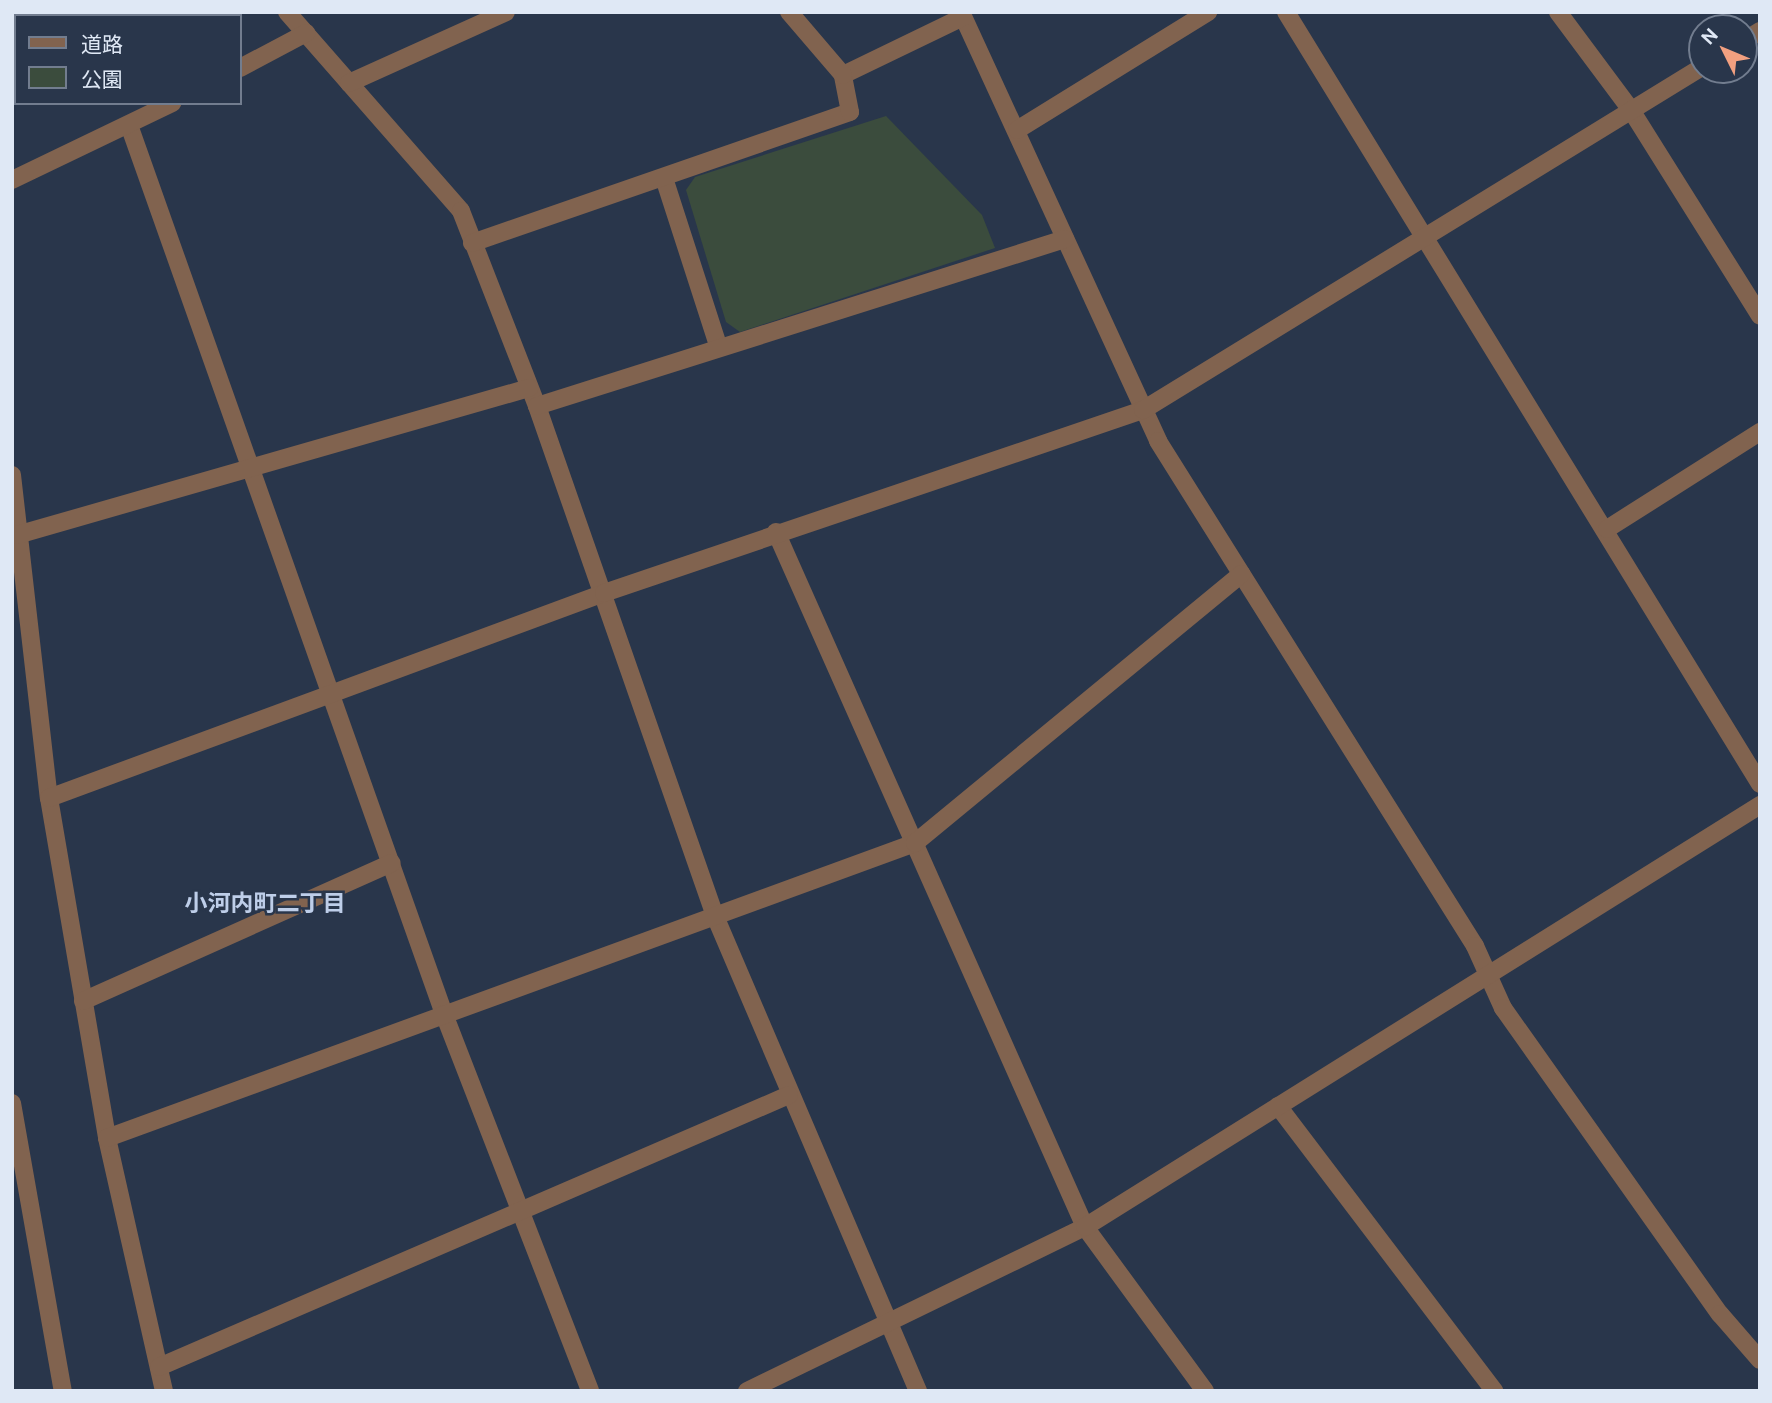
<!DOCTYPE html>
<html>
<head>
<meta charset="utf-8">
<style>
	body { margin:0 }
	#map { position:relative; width:1772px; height:1403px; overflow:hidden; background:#29364b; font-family:Ubuntu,"Noto Sans JP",sans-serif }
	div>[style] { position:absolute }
	.green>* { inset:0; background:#3b4c3d }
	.minor>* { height:18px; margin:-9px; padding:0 9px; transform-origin:9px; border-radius:9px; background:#81634f }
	span { translate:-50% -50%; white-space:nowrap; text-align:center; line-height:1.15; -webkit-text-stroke:5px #29364b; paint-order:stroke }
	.neighbourhood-label { font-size:23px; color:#becee9; font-weight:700 }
	.frame { position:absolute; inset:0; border:14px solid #dfe8f5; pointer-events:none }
	.legend { position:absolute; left:14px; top:14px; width:228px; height:91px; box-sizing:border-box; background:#29364b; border:2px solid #727d8f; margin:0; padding:9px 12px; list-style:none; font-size:21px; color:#dfe8f5 }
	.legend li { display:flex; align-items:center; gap:14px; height:35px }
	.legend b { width:35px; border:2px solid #727d8f }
	.north { position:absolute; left:1688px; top:14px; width:70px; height:70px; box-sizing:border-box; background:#29364b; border:2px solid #727d8f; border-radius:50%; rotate:313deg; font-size:19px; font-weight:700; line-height:28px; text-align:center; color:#dfe8f5 }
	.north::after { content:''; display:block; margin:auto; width:24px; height:32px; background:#f2a080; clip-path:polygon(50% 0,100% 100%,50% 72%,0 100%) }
</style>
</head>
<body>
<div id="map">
	<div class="green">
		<div style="clip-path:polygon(886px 116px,982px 215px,995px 248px,740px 332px,726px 322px,686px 190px,695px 177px)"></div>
	</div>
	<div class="minor">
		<div style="left:287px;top:12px;width:264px;rotate:48.8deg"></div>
		<div style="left:461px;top:211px;width:209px;rotate:68.7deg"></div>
		<div style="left:537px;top:406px;width:540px;rotate:70.76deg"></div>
		<div style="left:715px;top:916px;width:517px;rotate:66.86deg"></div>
		<div style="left:961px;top:12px;width:472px;rotate:65.3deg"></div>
		<div style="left:1158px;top:441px;width:596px;rotate:57.88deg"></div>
		<div style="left:1475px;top:946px;width:68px;rotate:65.7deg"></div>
		<div style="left:1503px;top:1008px;width:375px;rotate:54.7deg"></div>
		<div style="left:1720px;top:1314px;width:61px;rotate:49deg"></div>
		<div style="left:1286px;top:12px;width:906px;rotate:58.45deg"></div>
		<div style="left:1558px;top:12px;width:122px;rotate:53.3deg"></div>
		<div style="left:1631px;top:110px;width:243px;rotate:57.9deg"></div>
		<div style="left:1744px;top:41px;width:19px;rotate:-32deg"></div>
		<div style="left:240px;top:68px;width:75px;rotate:-27.9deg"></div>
		<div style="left:843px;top:75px;width:133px;rotate:-25.8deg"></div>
		<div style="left:349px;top:83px;width:172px;rotate:-24.3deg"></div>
		<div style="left:129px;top:125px;width:943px;rotate:70.49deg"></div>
		<div style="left:444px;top:1014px;width:404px;rotate:68.8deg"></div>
		<div style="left:1017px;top:130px;width:225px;rotate:-31.7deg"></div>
		<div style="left:664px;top:178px;width:176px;rotate:72.1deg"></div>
		<div style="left:12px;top:180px;width:178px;rotate:-25.7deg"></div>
		<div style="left:472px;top:243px;width:400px;rotate:-19.1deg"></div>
		<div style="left:850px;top:112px;width:38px;rotate:-101deg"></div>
		<div style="left:843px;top:75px;width:83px;rotate:-130.6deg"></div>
		<div style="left:537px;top:406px;width:554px;rotate:-17.55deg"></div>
		<div style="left:12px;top:475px;width:325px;rotate:83.5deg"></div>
		<div style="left:49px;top:798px;width:345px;rotate:80.3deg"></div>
		<div style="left:107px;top:1138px;width:259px;rotate:77.3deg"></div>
		<div style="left:1607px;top:529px;width:181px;rotate:-32.4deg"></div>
		<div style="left:776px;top:532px;width:761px;rotate:66.03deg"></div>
		<div style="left:1085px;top:1227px;width:203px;rotate:53.8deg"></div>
		<div style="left:17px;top:535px;width:533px;rotate:-16.02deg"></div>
		<div style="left:49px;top:798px;width:592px;rotate:-20.27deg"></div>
		<div style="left:604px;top:593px;width:569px;rotate:-18.75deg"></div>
		<div style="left:1143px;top:410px;width:656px;rotate:-31.53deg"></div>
		<div style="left:83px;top:1001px;width:338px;rotate:-24.1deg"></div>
		<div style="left:12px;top:1103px;width:292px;rotate:80deg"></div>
		<div style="left:1278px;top:1106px;width:358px;rotate:52.8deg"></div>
		<div style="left:107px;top:1138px;width:860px;rotate:-20.06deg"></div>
		<div style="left:915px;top:843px;width:423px;rotate:-39.5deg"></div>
		<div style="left:159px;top:1367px;width:686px;rotate:-23.35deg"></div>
		<div style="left:747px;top:1391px;width:376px;rotate:-25.9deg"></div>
		<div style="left:1085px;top:1227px;width:796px;rotate:-32.01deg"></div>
	</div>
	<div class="neighbourhood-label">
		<span style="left:265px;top:903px">小河内町二丁目</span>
	</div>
	<div class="frame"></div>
	<ul class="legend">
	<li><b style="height:9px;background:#81634f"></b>道路</li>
	<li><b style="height:19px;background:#3b4c3d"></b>公園</li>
	</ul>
	<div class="north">N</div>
</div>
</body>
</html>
